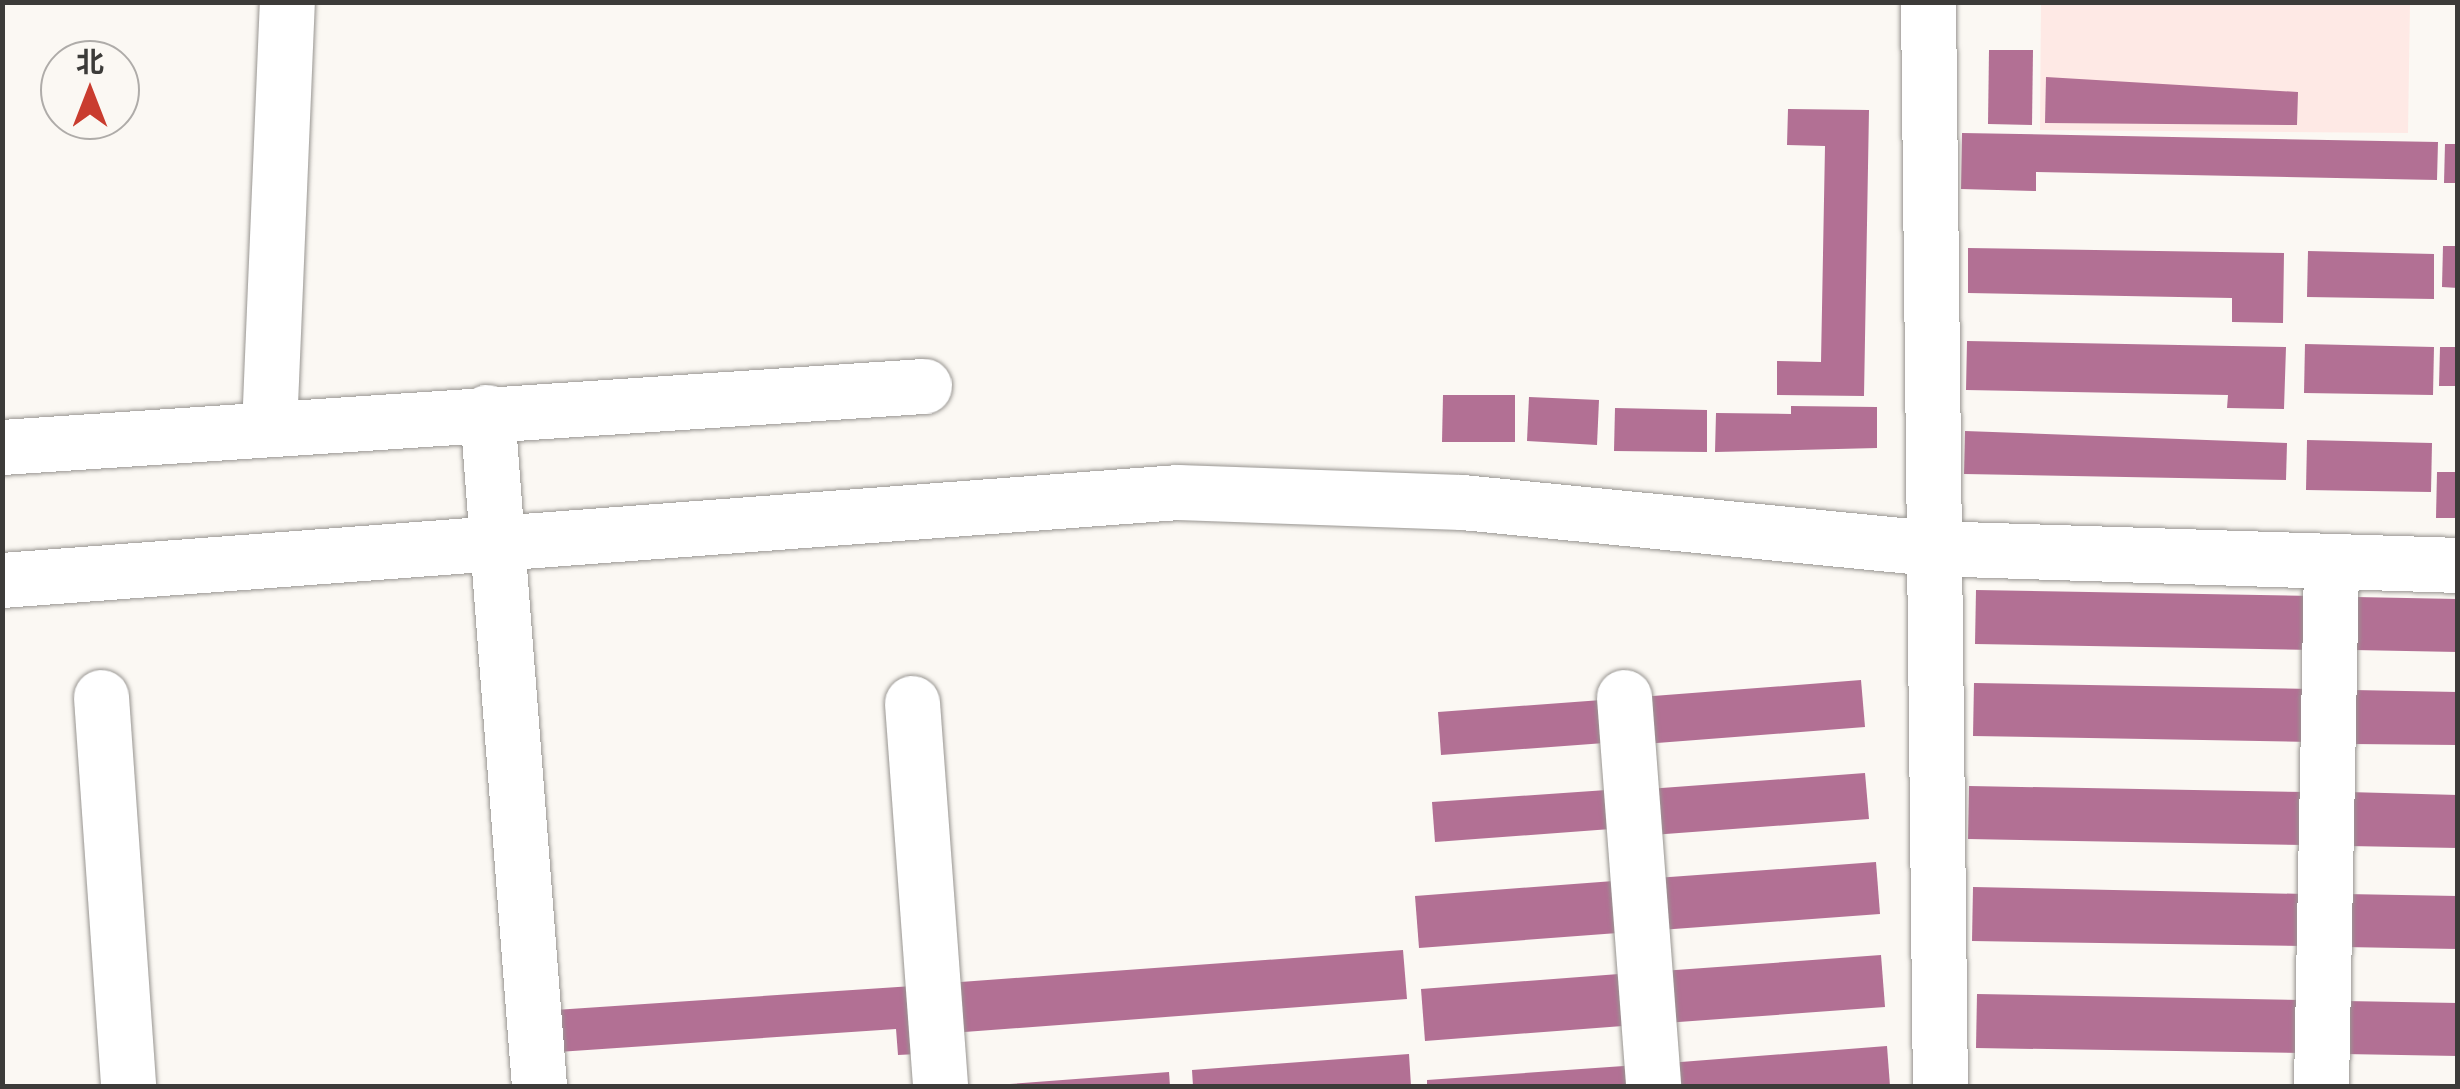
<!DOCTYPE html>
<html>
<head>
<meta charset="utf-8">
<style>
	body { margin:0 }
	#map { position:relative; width:2460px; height:1089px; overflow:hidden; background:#fbf8f3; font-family:"Archivo Narrow","Noto Sans SC",sans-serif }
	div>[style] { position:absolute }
	.education>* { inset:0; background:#fee9e5 }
	.building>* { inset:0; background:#b27094 }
	.roads { filter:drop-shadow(0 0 2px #989591) drop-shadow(0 0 2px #989591) }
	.minor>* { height:55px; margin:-27.5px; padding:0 27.5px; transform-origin:27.5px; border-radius:27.5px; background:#fff }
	span { translate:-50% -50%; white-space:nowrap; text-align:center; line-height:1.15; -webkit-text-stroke:10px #fbf8f3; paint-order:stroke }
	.frame { position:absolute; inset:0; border:5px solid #3c3b39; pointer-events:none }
	.north { position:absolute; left:40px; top:40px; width:100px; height:100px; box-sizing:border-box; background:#fbf8f3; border:2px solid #afaca9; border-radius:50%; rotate:0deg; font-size:28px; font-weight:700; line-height:40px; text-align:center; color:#3c3b39 }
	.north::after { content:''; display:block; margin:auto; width:35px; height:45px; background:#c93c2f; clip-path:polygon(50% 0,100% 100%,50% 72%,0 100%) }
</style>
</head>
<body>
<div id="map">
	<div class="education">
		<div style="clip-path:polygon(2041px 3px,2410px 3px,2408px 133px,2040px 130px)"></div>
	</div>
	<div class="building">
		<div style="clip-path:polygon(1989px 50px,2033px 50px,2032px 125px,1988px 124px)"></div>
		<div style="clip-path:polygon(2046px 77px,2298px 92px,2297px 125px,2045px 123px)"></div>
		<div style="clip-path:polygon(1788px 109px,1869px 110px,1864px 396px,1777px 395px,1777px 361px,1821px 362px,1825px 146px,1787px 145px)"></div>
		<div style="clip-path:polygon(1962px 133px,2438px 142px,2437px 180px,2036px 172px,2036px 191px,1961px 189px)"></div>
		<div style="clip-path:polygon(2445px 144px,2458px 144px,2458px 183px,2444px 183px)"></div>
		<div style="clip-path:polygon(2443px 246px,2458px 246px,2458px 288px,2442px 287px)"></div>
		<div style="clip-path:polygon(1968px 248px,2284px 253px,2283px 323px,2232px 322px,2232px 298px,1968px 293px)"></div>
		<div style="clip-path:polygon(2308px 251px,2434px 254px,2434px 299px,2307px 297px)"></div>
		<div style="clip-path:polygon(1967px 341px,2286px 347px,2284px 409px,2227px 408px,2228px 395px,1966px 390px)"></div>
		<div style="clip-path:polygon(2305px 344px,2434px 347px,2433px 395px,2304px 393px)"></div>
		<div style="clip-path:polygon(2440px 347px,2458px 347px,2458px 386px,2439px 386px)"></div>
		<div style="clip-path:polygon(1443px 395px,1515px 395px,1515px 442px,1442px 442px)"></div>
		<div style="clip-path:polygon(1529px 397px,1599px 400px,1597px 445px,1527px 441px)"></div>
		<div style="clip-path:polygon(1791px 406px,1877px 407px,1877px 448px,1715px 452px,1716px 413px,1791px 414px)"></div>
		<div style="clip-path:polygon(1615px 408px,1707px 410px,1707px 452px,1614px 451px)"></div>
		<div style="clip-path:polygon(1965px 431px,2287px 443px,2286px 480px,1964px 474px)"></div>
		<div style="clip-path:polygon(2307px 440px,2432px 443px,2431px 492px,2306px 490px)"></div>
		<div style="clip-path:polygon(2437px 472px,2458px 472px,2458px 518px,2436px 518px)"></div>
		<div style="clip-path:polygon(1976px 590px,2314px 596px,2313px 650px,1975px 644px)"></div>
		<div style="clip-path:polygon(2355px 597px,2458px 599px,2458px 652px,2354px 650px)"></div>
		<div style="clip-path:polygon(1861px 680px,1865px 727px,1644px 744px,1640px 697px)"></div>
		<div style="clip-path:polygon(1974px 683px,2312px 689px,2311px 742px,1973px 736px)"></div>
		<div style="clip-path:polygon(2353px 690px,2458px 692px,2458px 745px,2352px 744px)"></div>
		<div style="clip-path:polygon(1615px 699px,1618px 742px,1441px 755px,1438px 712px)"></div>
		<div style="clip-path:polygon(1865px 773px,1869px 819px,1652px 835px,1648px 789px)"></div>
		<div style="clip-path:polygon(1969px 786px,2307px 792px,2306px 845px,1968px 839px)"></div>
		<div style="clip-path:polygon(1621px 789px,1624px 828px,1435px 842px,1432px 802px)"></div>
		<div style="clip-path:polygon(2348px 792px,2458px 795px,2458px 848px,2348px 846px)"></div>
		<div style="clip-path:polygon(1876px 862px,1880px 914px,1660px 930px,1656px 878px)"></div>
		<div style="clip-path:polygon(1627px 880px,1631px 932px,1419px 948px,1415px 896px)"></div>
		<div style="clip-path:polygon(1973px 887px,2304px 894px,2303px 946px,1972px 941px)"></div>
		<div style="clip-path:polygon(2345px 894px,2458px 896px,2458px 949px,2344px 947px)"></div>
		<div style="clip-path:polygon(1403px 950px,1407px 999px,951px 1033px,947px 983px)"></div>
		<div style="clip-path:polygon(1881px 955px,1885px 1007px,1665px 1023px,1662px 971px)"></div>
		<div style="clip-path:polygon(1632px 973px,1636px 1025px,1425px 1041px,1421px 989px)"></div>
		<div style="clip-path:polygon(913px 986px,917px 1054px,898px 1055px,896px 1029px,558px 1052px,555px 1010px)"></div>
		<div style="clip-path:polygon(1977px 994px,2304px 1000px,2303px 1053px,1976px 1048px)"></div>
		<div style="clip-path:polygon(2345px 1001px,2458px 1003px,2458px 1056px,2344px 1054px)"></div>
		<div style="clip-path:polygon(1887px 1046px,1890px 1086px,1669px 1086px,1668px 1063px)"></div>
		<div style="clip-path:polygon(1409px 1054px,1411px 1086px,1193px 1086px,1192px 1070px)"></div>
		<div style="clip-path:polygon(1638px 1065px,1640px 1086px,1427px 1086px,1427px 1080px)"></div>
		<div style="clip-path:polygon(1169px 1072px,1170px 1086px,1010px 1086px,1010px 1084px)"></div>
	</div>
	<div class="roads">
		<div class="minor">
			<div style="left:1928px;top:2px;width:1084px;rotate:89.37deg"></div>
			<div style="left:487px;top:412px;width:676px;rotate:85.59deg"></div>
			<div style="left:269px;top:428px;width:426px;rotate:-87.6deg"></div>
			<div style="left:2px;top:447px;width:924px;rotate:-3.79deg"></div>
			<div style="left:2px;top:580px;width:1178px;rotate:-4.28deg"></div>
			<div style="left:1177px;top:492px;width:285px;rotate:2deg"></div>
			<div style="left:1462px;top:502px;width:470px;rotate:5.6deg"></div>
			<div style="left:1930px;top:548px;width:528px;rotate:1.84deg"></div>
			<div style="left:101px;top:697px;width:390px;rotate:86deg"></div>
			<div style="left:1624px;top:697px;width:390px;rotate:85.7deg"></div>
			<div style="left:912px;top:703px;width:384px;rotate:85.8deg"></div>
			<div style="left:2321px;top:1086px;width:523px;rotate:-88.9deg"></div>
		</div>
	</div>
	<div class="frame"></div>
	<div class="north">北</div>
</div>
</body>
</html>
